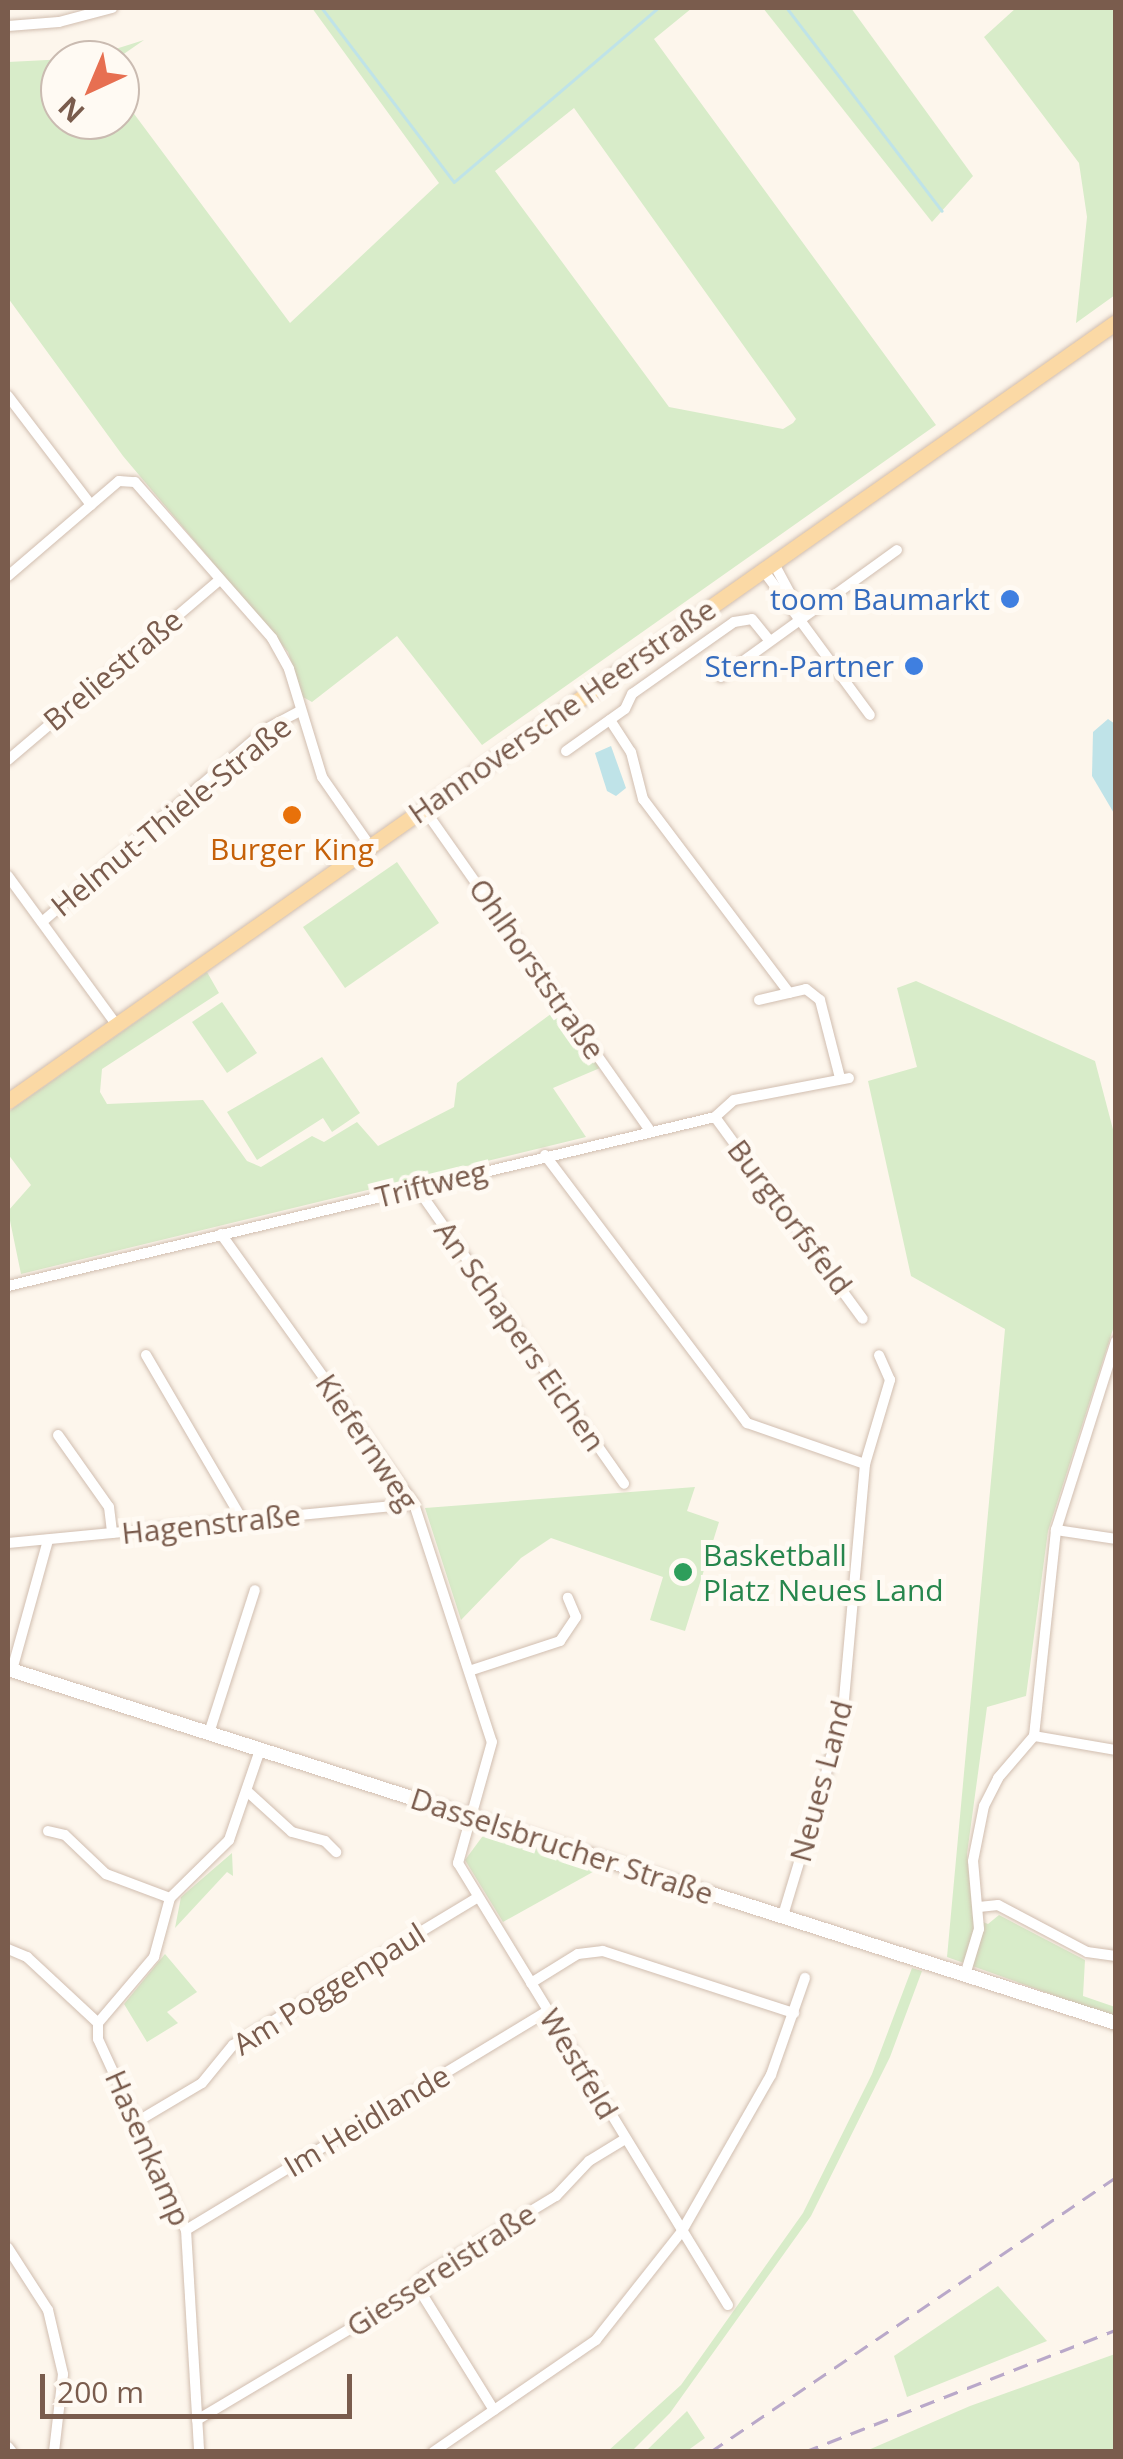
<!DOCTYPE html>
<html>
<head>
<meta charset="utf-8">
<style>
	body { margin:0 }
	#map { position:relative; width:1123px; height:2459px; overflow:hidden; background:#fdf6ec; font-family:"Open Sans",sans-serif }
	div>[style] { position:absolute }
	.green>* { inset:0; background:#d8ecc9 }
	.water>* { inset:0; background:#bfe3e8 }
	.stream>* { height:2.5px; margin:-1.25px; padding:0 1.25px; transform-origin:1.25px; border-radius:1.25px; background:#bfe3e8 }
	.roads { filter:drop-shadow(0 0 2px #d1beb0) drop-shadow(0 0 2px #d1beb0) }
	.street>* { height:10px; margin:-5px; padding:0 5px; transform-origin:5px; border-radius:5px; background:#fff }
	.secondary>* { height:14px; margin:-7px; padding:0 7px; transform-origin:7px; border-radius:7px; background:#fff }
	.primary>* { height:15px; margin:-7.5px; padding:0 7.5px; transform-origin:7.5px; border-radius:7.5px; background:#fbd9a5 }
	.rail>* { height:2.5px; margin-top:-1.25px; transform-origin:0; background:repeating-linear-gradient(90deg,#b9a8c9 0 15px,transparent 0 25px) }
	.dots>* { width:28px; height:28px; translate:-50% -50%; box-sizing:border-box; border:5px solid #fffaf3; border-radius:50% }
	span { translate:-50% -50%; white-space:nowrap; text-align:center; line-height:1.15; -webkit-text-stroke:10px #fffaf3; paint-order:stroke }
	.shop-label { font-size:30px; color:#366cbe }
	.right { translate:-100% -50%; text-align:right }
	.street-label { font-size:30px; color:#7a5c4d }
	.food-label { font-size:30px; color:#c56008 }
	.leisure-label { font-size:30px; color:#27864d }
	.left { translate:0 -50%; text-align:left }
	.frame { position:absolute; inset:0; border:10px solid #7a5c4d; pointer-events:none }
	.north { position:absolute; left:40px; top:40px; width:100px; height:100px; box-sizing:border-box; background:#fffaf3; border:2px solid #cabbb1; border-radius:50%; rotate:224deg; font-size:28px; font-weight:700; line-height:40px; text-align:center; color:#7a5c4d }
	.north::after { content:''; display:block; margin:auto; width:35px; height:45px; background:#e76f51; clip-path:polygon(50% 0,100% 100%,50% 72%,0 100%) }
	.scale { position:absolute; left:40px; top:2374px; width:312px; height:45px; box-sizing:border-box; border:5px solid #7a5c4d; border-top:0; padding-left:12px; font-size:30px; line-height:35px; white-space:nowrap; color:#7a5c4d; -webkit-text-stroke:8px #fffaf3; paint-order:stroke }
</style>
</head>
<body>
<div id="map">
	<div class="green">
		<div style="clip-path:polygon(evenodd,312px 8px,692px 8px,654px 39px,936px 425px,482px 745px,397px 636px,312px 702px,303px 697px,288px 652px,123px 456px,8px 298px,8px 62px,87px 58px,144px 40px,115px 60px,60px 60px,60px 120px,120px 120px,120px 95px,290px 323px,439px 183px,312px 8px,574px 108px,796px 419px,793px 423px,783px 429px,669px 407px,495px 171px,574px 108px)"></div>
		<div style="clip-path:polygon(763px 8px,851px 8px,973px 176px,932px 222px)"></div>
		<div style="clip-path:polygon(1016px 8px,1115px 8px,1115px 295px,1076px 323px,1087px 217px,1079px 163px,984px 37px)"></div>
		<div style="clip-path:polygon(397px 862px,439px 923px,345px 988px,303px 927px)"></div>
		<div style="clip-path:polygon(207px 972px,219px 993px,102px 1069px,100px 1092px,107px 1104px,203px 1100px,247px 1161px,261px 1167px,312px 1136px,324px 1142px,357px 1122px,378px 1146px,454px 1107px,457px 1083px,559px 1008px,600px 1068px,553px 1088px,586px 1137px,21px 1274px,8px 1211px,31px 1185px,8px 1154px,8px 1112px)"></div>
		<div style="clip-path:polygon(916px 981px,1095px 1061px,1115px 1137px,1115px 1323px,1048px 1531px,1026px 1696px,987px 1707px,967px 1854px,973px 1918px,988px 1924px,999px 1915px,1085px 1960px,1083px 1996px,1115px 2007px,1115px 2017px,947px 1957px,1005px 1329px,911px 1276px,868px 1081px,917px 1067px,897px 988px)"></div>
		<div style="clip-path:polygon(222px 1002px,257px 1053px,227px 1073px,192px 1022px)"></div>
		<div style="clip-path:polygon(322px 1057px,360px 1113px,332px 1132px,323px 1118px,257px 1160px,227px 1112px)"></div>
		<div style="clip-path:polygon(695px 1487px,687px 1511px,719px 1522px,685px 1631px,650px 1620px,663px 1577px,551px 1538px,521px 1558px,461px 1620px,425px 1508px)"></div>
		<div style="clip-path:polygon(485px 1833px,600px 1868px,503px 1922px,465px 1860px)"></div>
		<div style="clip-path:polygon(232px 1853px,233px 1876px,227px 1872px,175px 1928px,181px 1897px)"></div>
		<div style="clip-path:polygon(165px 1954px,197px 1992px,167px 2012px,178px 2023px,147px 2042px,124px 2004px)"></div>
		<div style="clip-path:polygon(912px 1968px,922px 1971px,890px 2057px,811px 2216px,670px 2413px,632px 2451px,608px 2451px,681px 2385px,803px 2213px,872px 2074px)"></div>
		<div style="clip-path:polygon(998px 2286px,1047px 2341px,907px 2397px,894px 2356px)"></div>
		<div style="clip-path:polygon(1115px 2354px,1115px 2451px,866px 2451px,970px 2406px)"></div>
		<div style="clip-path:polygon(687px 2411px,705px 2438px,687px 2451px,646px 2451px)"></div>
	</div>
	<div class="water">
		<div style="clip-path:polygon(1108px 719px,1115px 724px,1115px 815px,1092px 776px,1093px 732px)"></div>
		<div style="clip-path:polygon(611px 746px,626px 788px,616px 796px,607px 791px,595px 753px)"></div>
	</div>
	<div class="stream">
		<div style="left:322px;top:8px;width:218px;rotate:52.8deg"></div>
		<div style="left:454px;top:182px;width:268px;rotate:-40.5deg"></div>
		<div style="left:787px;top:8px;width:255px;rotate:52.6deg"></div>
	</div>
	<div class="roads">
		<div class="street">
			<div style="left:8px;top:26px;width:51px;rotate:-4.5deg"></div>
			<div style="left:59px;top:22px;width:55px;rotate:-14.8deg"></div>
			<div style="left:8px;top:396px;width:137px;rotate:52.7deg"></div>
			<div style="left:773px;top:562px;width:57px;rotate:61.6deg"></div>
			<div style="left:763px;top:570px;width:180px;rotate:53.6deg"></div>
			<div style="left:8px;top:576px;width:146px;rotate:-40.6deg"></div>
			<div style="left:119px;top:481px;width:16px;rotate:4deg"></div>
			<div style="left:135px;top:482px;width:208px;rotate:48.7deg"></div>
			<div style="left:272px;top:638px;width:35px;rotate:61deg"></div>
			<div style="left:289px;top:669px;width:113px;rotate:73deg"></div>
			<div style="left:322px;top:777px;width:84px;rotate:55.2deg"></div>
			<div style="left:721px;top:677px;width:217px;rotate:-35.8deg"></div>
			<div style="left:610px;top:720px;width:38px;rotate:57deg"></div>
			<div style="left:631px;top:752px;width:49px;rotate:75.7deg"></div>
			<div style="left:643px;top:799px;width:243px;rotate:53deg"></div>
			<div style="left:566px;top:751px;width:72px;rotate:-35.4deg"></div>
			<div style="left:625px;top:709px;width:17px;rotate:-65deg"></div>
			<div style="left:632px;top:694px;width:125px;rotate:-35.2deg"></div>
			<div style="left:734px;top:622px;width:18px;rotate:-9deg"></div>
			<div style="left:752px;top:619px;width:28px;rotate:51deg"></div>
			<div style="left:8px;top:760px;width:276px;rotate:-40.4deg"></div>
			<div style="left:424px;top:809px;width:393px;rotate:54.9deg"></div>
			<div style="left:8px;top:876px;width:183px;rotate:53.9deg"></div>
			<div style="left:42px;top:922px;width:296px;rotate:-40.7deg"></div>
			<div style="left:266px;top:729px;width:38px;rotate:-28deg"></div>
			<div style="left:759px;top:1000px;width:48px;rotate:-13.2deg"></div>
			<div style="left:806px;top:989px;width:18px;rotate:38deg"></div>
			<div style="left:820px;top:1000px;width:81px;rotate:75.6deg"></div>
			<div style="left:715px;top:1117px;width:250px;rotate:53.8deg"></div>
			<div style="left:545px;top:1155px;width:336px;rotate:53deg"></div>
			<div style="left:747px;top:1423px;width:125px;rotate:19.2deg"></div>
			<div style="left:865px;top:1464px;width:257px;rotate:95.1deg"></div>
			<div style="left:842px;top:1720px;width:205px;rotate:106.8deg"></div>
			<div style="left:417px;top:1188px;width:361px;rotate:55deg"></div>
			<div style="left:221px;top:1234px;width:332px;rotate:54.4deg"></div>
			<div style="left:414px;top:1504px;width:250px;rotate:71.9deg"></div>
			<div style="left:492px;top:1742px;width:126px;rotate:105.7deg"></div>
			<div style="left:458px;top:1863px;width:518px;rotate:58.58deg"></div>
			<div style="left:8px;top:1286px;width:727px;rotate:-13.44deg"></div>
			<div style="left:715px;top:1117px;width:25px;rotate:-42deg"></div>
			<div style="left:734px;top:1100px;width:117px;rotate:-10.8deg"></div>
			<div style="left:146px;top:1355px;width:192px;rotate:59.7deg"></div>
			<div style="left:58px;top:1435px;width:88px;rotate:54.7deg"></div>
			<div style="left:109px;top:1507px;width:26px;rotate:83deg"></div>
			<div style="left:865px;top:1464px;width:88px;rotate:-73.4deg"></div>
			<div style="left:890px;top:1380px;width:27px;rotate:-114deg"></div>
			<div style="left:1056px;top:1530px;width:61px;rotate:8.5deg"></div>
			<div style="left:8px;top:1543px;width:408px;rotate:-5.5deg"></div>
			<div style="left:12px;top:1670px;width:135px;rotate:-74.5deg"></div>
			<div style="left:469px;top:1671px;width:96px;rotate:-18.2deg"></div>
			<div style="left:560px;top:1641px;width:29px;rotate:-56deg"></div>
			<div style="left:576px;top:1617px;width:21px;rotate:-113deg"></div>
			<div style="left:209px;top:1733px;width:150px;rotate:-72.2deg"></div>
			<div style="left:1034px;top:1736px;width:83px;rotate:9.7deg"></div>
			<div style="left:248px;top:1792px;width:59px;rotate:42.3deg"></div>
			<div style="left:292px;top:1832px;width:34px;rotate:15deg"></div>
			<div style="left:325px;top:1841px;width:16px;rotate:45deg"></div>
			<div style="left:48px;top:1831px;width:17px;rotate:13deg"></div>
			<div style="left:65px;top:1835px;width:57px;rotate:43.6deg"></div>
			<div style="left:106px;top:1874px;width:68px;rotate:20.6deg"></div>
			<div style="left:979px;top:1907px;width:19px;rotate:-6deg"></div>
			<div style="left:998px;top:1905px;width:101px;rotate:27.8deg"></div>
			<div style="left:1087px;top:1952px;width:29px;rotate:8deg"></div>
			<div style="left:8px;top:1949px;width:21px;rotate:23deg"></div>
			<div style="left:27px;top:1957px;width:97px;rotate:42.9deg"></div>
			<div style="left:98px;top:2023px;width:16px;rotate:90deg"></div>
			<div style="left:98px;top:2039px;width:210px;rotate:65.3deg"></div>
			<div style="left:186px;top:2230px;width:222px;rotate:86.6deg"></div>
			<div style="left:965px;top:1975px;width:48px;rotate:-73.1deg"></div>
			<div style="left:979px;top:1929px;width:68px;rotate:-95deg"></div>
			<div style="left:973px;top:1861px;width:56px;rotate:-78.7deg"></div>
			<div style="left:984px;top:1806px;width:31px;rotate:-63deg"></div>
			<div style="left:998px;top:1778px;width:55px;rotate:-49.4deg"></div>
			<div style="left:1034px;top:1736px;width:207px;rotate:-83.9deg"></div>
			<div style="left:1056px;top:1530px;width:198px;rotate:-72.4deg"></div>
			<div style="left:531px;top:1983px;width:55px;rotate:-31.7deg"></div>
			<div style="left:578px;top:1954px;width:25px;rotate:-7deg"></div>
			<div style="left:603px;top:1951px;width:201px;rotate:18deg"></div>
			<div style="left:98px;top:2023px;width:87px;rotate:-49.7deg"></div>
			<div style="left:154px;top:1957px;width:61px;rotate:-74.8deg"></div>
			<div style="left:170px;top:1898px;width:83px;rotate:-44.5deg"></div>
			<div style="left:229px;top:1840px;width:95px;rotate:-71deg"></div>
			<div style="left:138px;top:2121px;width:74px;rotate:-30.7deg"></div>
			<div style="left:202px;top:2083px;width:49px;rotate:-50.8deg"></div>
			<div style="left:233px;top:2045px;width:286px;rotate:-31.1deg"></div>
			<div style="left:186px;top:2230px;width:422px;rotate:-31.2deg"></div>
			<div style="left:8px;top:2248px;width:74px;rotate:57.2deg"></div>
			<div style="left:48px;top:2310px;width:66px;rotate:76.8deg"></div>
			<div style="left:63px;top:2374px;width:79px;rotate:96.6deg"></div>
			<div style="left:417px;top:2286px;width:146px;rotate:58.2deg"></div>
			<div style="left:197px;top:2420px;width:242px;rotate:-30.8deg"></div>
			<div style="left:405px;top:2296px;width:31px;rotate:-45deg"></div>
			<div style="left:427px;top:2274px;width:151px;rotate:-31.2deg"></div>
			<div style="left:556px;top:2196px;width:48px;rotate:-46.7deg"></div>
			<div style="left:589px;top:2161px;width:42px;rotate:-31.4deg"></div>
			<div style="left:8px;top:2447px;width:6px;rotate:51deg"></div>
			<div style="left:433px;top:2452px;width:198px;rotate:-34.5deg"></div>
			<div style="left:596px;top:2340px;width:139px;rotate:-51.7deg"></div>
			<div style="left:682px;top:2231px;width:180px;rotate:-60.3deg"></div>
			<div style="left:771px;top:2075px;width:103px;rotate:-70.7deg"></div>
		</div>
		<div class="secondary">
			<div style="left:8px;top:1669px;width:1163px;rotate:17.72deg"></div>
		</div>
		<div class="primary">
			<div style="left:8px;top:1101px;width:1354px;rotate:-35.11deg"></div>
		</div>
	</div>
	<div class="rail">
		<div style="left:710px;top:2452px;width:490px;rotate:-34.1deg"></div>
		<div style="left:804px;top:2452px;width:335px;rotate:-21.4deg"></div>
	</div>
	<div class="dots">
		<div style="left:1010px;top:599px;background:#3f7fe0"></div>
		<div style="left:914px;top:666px;background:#3f7fe0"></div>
		<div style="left:292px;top:815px;background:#e8710a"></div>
		<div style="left:683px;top:1572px;background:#2e9e5b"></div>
	</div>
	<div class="shop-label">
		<span class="right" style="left:990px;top:599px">toom Baumarkt</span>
		<span class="right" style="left:894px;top:666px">Stern-Partner</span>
	</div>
	<div class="street-label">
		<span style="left:113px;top:670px;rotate:-40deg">Breliestraße</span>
		<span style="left:562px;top:711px;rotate:-35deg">Hannoversche Heerstraße</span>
		<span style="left:171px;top:816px;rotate:-39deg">Helmut-Thiele-Straße</span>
		<span style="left:537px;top:969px;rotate:55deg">Ohlhorststraße</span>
		<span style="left:431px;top:1184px;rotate:-14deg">Triftweg</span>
		<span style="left:790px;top:1217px;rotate:53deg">Burgtorfsfeld</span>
		<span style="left:520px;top:1336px;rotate:55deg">An Schapers Eichen</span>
		<span style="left:367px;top:1442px;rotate:56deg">Kiefernweg</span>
		<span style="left:211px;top:1524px;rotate:-6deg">Hagenstraße</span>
		<span style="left:821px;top:1781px;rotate:-75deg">Neues Land</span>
		<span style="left:562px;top:1846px;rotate:18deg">Dasselsbrucher Straße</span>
		<span style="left:329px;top:1989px;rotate:-32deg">Am Poggenpaul</span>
		<span style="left:579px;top:2064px;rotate:59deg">Westfeld</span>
		<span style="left:367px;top:2121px;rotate:-31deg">Im Heidlande</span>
		<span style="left:148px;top:2148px;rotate:66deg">Hasenkamp</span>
		<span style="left:441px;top:2270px;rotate:-33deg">Giessereistraße</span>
	</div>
	<div class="food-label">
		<span style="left:292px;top:849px">Burger King</span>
	</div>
	<div class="leisure-label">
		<span class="left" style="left:703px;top:1572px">Basketball<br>Platz Neues Land</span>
	</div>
	<div class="frame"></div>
	<div class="north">N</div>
	<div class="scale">200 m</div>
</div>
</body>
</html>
